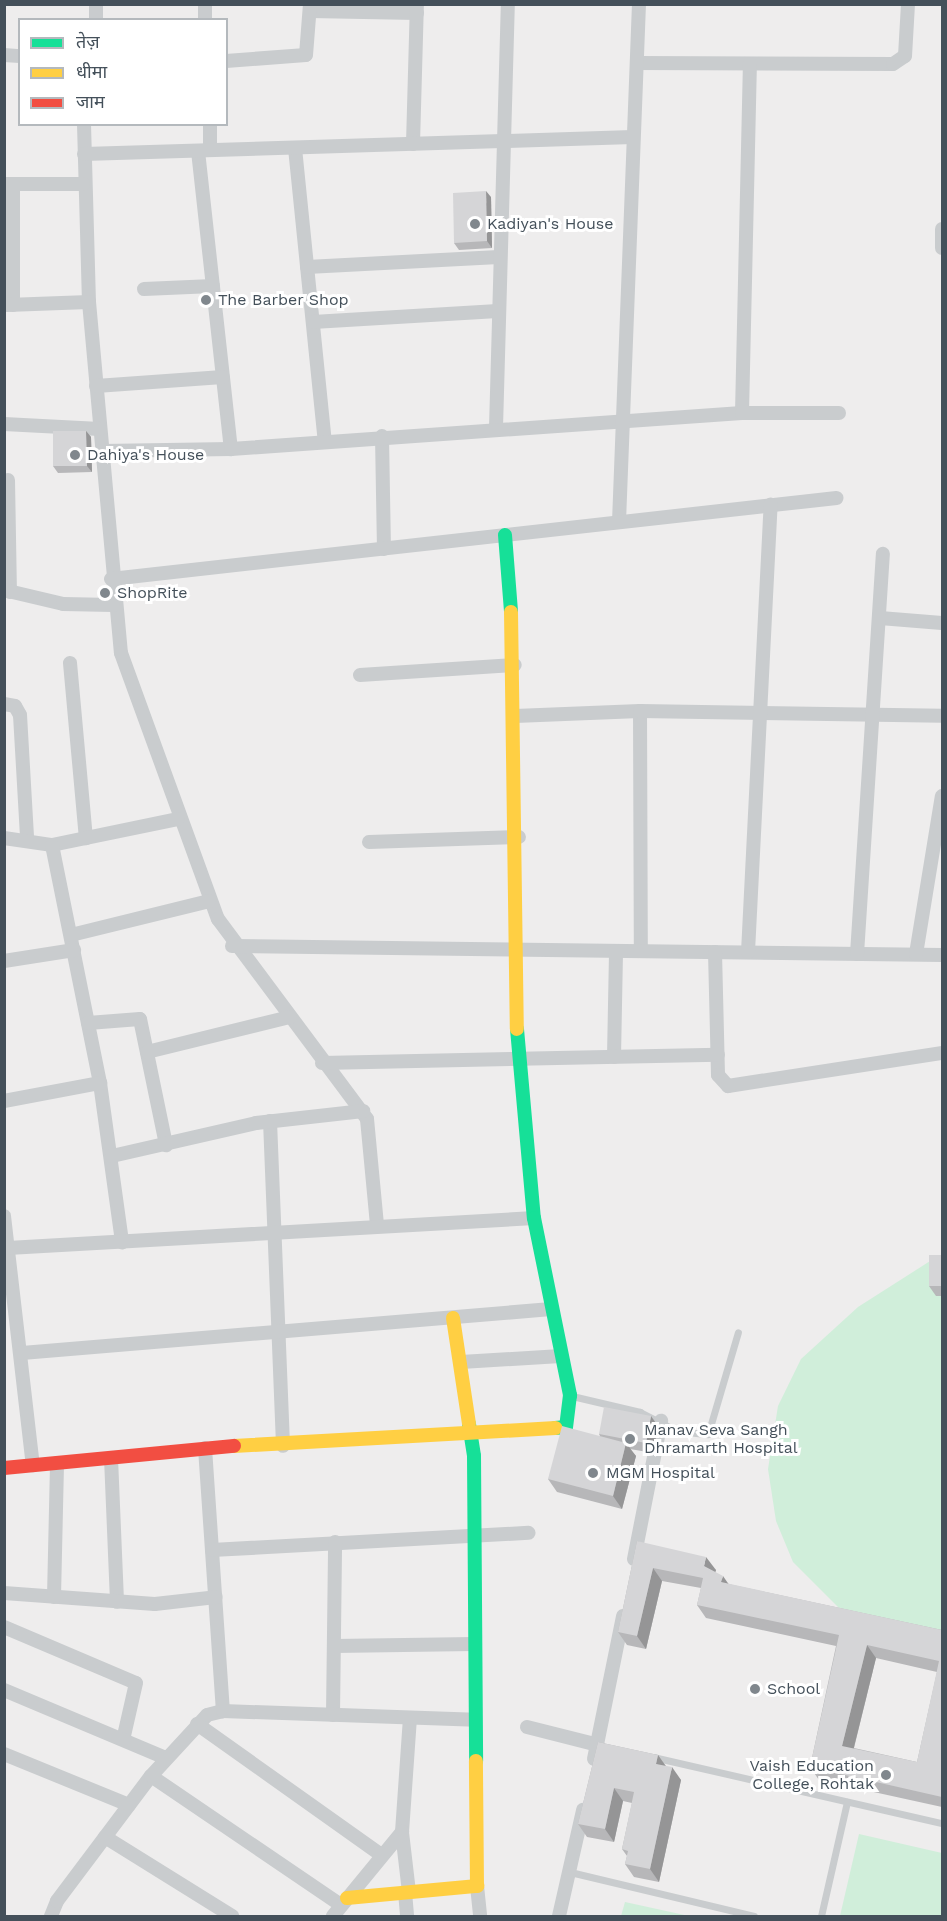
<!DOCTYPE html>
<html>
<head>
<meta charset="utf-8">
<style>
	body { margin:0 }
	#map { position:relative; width:947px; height:1921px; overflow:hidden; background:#eeeded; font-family:"Work Sans","Noto Sans Devanagari",sans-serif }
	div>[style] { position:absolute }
	.green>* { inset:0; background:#d0eeda }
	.lane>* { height:7px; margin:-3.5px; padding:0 3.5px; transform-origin:3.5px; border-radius:3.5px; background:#c9ccce }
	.street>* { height:14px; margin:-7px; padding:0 7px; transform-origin:7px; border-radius:7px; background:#c9ccce }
	.fast>* { height:14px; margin:-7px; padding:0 7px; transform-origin:7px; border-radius:7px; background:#16e098 }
	.slow>* { height:14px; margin:-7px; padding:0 7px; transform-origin:7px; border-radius:7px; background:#ffcf43 }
	.jam>* { height:14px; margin:-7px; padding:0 7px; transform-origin:7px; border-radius:7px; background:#f24e42 }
	.wall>* { inset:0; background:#b7b7b9 }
	.shaded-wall>* { inset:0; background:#959596 }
	.building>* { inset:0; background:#d5d5d7 }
	.dots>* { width:16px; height:16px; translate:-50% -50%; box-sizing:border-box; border:3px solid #fff; border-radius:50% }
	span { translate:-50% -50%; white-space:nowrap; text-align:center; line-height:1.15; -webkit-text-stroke:6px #fff; paint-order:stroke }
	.poi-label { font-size:16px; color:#44505a }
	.left { translate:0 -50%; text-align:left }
	.right { translate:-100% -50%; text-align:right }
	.frame { position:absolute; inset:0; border:6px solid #44505a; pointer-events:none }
	.legend { position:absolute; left:18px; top:18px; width:210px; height:108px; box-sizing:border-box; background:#fff; border:2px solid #b4b9bd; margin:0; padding:8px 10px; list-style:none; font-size:18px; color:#44505a }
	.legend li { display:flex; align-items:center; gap:12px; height:30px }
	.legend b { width:30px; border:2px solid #b4b9bd }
</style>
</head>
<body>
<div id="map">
	<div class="green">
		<div style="clip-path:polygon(938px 1256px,942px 1256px,942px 1642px,841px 1610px,793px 1562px,776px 1521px,768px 1469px,778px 1406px,801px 1359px,858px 1307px)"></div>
		<div style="clip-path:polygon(859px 1834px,942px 1853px,942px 1916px,840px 1916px)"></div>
		<div style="clip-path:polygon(625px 1902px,689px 1916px,621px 1916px)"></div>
	</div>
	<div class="lane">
		<div style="left:572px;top:1396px;width:70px;rotate:13.2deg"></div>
		<div style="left:640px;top:1412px;width:42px;rotate:27.2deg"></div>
		<div style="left:677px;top:1431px;width:31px;rotate:6deg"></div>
		<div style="left:708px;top:1434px;width:106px;rotate:-73.6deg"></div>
		<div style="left:653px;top:1757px;width:296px;rotate:12.9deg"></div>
		<div style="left:570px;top:1872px;width:189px;rotate:13.4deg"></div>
		<div style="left:821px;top:1916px;width:117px;rotate:-77.2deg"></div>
	</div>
	<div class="street">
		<div style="left:96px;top:4px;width:16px;rotate:90deg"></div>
		<div style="left:205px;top:4px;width:16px;rotate:90deg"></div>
		<div style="left:310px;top:11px;width:107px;rotate:1.1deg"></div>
		<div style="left:4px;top:55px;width:16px;rotate:4deg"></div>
		<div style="left:226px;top:61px;width:80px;rotate:-4.3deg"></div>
		<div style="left:306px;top:55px;width:51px;rotate:-85.5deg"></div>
		<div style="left:637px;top:63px;width:256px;rotate:0.2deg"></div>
		<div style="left:893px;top:64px;width:14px;rotate:-34deg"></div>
		<div style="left:905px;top:56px;width:52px;rotate:-86.7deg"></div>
		<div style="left:84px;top:124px;width:178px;rotate:88.4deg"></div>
		<div style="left:89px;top:302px;width:352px;rotate:84.8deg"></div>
		<div style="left:121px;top:653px;width:283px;rotate:70deg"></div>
		<div style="left:218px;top:919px;width:249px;rotate:53.3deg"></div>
		<div style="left:367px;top:1119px;width:105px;rotate:84.6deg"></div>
		<div style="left:210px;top:124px;width:26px;rotate:90deg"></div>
		<div style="left:413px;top:144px;width:140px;rotate:-88.4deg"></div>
		<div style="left:295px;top:148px;width:295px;rotate:84.2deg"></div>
		<div style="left:198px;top:151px;width:300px;rotate:83.7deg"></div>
		<div style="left:84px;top:154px;width:549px;rotate:-1.77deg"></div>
		<div style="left:4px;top:184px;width:79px"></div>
		<div style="left:13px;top:184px;width:121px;rotate:90deg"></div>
		<div style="left:942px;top:229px;width:19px;rotate:90deg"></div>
		<div style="left:307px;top:267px;width:192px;rotate:-3deg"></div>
		<div style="left:144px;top:289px;width:69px;rotate:-2.5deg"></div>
		<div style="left:7px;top:305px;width:82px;rotate:-2.1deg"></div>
		<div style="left:313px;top:322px;width:185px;rotate:-3.4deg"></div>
		<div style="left:96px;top:386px;width:127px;rotate:-4.1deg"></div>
		<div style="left:742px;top:413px;width:349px;rotate:-88.7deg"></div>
		<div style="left:4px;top:424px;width:96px;rotate:3deg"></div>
		<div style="left:496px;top:428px;width:424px;rotate:-88.4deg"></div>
		<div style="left:382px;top:436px;width:113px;rotate:89deg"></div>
		<div style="left:102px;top:451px;width:129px;rotate:-0.9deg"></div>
		<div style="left:231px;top:449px;width:512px;rotate:-4.03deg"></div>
		<div style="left:742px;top:413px;width:97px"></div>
		<div style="left:8px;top:480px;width:112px;rotate:89deg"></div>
		<div style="left:619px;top:522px;width:518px;rotate:-87.79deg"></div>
		<div style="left:111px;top:579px;width:730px;rotate:-6.37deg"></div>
		<div style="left:4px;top:590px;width:61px;rotate:13.3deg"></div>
		<div style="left:63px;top:604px;width:50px;rotate:1.1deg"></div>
		<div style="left:880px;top:618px;width:62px;rotate:4.6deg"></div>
		<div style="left:70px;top:663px;width:176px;rotate:84.8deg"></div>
		<div style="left:360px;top:675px;width:155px;rotate:-3.7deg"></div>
		<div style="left:4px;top:704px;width:11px;rotate:10deg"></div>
		<div style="left:15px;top:706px;width:10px;rotate:61deg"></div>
		<div style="left:20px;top:715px;width:123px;rotate:86.7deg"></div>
		<div style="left:640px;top:711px;width:240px;rotate:89.8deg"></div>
		<div style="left:515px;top:716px;width:125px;rotate:-2.3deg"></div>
		<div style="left:640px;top:711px;width:302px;rotate:0.9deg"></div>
		<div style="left:4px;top:838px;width:49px;rotate:8.3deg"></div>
		<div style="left:52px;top:845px;width:128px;rotate:-11.7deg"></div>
		<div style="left:369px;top:842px;width:150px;rotate:-1.9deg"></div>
		<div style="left:52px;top:845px;width:243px;rotate:78.6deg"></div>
		<div style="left:100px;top:1083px;width:161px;rotate:82.1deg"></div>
		<div style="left:71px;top:935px;width:142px;rotate:-13.8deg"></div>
		<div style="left:232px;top:946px;width:710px;rotate:0.73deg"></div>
		<div style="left:715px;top:952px;width:123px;rotate:88.6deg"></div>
		<div style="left:718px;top:1075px;width:15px;rotate:48deg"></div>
		<div style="left:728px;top:1086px;width:217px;rotate:-8.8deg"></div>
		<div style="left:748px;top:952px;width:448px;rotate:-87.1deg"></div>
		<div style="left:857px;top:954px;width:401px;rotate:-86.3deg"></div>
		<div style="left:916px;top:954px;width:160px;rotate:-80.7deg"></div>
		<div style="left:4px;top:961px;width:71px;rotate:-8.9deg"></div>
		<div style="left:88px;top:1023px;width:52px;rotate:-4.4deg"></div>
		<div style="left:140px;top:1019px;width:129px;rotate:78.3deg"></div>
		<div style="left:147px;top:1052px;width:147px;rotate:-13.8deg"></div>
		<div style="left:614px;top:1057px;width:106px;rotate:-88.9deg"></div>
		<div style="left:322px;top:1063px;width:396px;rotate:-1.2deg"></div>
		<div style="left:4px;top:1101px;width:98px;rotate:-10.6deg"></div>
		<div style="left:270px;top:1121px;width:325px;rotate:87.7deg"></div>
		<div style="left:112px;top:1156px;width:148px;rotate:-12.9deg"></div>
		<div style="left:256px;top:1123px;width:108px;rotate:-6.4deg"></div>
		<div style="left:4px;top:1216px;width:251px;rotate:83.4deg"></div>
		<div style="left:8px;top:1248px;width:527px;rotate:-3.26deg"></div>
		<div style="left:22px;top:1353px;width:531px;rotate:-4.75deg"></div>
		<div style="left:461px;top:1362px;width:100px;rotate:-3.4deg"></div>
		<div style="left:205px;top:1448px;width:264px;rotate:86.1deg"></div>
		<div style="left:111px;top:1458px;width:144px;rotate:87.6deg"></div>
		<div style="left:212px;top:1550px;width:317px;rotate:-3.1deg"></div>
		<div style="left:634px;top:1559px;width:141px;rotate:-78.9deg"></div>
		<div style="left:4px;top:1593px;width:151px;rotate:4.2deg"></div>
		<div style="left:155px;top:1604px;width:61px;rotate:-6.5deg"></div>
		<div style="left:54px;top:1597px;width:134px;rotate:-88.7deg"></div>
		<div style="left:4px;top:1627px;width:143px;rotate:23deg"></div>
		<div style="left:136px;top:1683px;width:58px;rotate:102.8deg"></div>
		<div style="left:334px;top:1646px;width:140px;rotate:-0.8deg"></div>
		<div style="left:4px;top:1690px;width:176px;rotate:22.8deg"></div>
		<div style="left:333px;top:1715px;width:173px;rotate:-89.3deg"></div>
		<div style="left:197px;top:1724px;width:224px;rotate:35.4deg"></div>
		<div style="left:527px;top:1727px;width:73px;rotate:14.2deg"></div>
		<div style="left:4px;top:1754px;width:135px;rotate:22.2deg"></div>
		<div style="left:594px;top:1759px;width:146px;rotate:-78.5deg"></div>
		<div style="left:151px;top:1776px;width:230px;rotate:34.2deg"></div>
		<div style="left:105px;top:1837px;width:150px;rotate:31.9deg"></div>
		<div style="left:477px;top:1886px;width:30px;rotate:84deg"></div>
		<div style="left:405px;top:1892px;width:24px;rotate:85deg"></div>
		<div style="left:409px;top:1892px;width:60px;rotate:-96.7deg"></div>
		<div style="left:402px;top:1832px;width:114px;rotate:-86deg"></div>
		<div style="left:51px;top:1916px;width:16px;rotate:-68deg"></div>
		<div style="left:57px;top:1901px;width:156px;rotate:-53.1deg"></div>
		<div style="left:151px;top:1776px;width:83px;rotate:-47.4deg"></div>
		<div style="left:207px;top:1715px;width:16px;rotate:-14deg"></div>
		<div style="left:223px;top:1711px;width:252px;rotate:2deg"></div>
		<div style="left:333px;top:1916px;width:109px;rotate:-50.6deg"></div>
		<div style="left:559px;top:1916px;width:109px;rotate:-77.2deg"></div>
	</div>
	<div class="fast">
		<div style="left:505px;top:535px;width:77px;rotate:85.5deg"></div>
		<div style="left:517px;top:1029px;width:190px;rotate:84.9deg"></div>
		<div style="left:534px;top:1218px;width:181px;rotate:78.5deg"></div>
		<div style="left:570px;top:1395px;width:32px;rotate:97deg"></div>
		<div style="left:566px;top:1427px;width:11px;rotate:175deg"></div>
		<div style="left:469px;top:1424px;width:32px;rotate:81deg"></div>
		<div style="left:474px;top:1456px;width:305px;rotate:89.6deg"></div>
	</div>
	<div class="slow">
		<div style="left:511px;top:612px;width:417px;rotate:89.2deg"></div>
		<div style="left:453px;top:1318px;width:107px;rotate:81.4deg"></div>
		<div style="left:234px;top:1446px;width:322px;rotate:-3.2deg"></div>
		<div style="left:347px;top:1898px;width:131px;rotate:-5.3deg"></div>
		<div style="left:477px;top:1886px;width:125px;rotate:-90.5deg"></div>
	</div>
	<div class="jam">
		<div style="left:4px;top:1468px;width:231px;rotate:-5.5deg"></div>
	</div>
	<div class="wall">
		<div style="clip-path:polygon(491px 197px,492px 248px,459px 250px,454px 243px)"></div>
		<div style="clip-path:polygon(86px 431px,91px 437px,92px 472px,58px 473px,53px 466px)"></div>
		<div style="clip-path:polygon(942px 1255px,942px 1296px,936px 1296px,929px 1286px)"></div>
		<div style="clip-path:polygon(658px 1426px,653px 1453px,630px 1449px,636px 1456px,622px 1509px,557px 1492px,548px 1479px,600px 1436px,599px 1434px)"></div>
		<div style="clip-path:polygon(evenodd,637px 1541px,716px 1570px,715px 1572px,728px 1584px,942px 1630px,942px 1807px,819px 1780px,810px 1767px,836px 1646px,706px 1618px,697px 1605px,701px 1588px,662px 1581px,646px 1649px,627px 1645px,618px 1632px,637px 1541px,876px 1658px,937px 1672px,917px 1762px,854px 1748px,876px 1658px)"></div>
		<div style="clip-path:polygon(598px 1742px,658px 1755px,666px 1766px,681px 1780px,659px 1882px,634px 1877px,625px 1864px,627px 1856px,622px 1849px,632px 1803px,623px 1801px,614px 1842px,587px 1837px,578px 1824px)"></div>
	</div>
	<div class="shaded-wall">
		<div style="clip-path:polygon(486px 191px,491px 197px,492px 248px,487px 241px)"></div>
		<div style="clip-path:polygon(86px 431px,91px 437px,92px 472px,87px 466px)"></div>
		<div style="clip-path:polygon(651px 1416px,658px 1426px,653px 1453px,646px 1443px)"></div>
		<div style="clip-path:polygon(626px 1443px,636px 1456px,622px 1509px,613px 1496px)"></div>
		<div style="clip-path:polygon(706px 1557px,716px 1570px,713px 1579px,704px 1566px)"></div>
		<div style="clip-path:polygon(653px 1568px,662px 1581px,646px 1649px,637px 1636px)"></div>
		<div style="clip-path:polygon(723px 1576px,732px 1589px,721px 1582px)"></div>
		<div style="clip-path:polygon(867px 1645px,876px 1658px,851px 1759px,842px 1746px)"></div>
		<div style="clip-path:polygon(658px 1755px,667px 1768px,656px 1764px)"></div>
		<div style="clip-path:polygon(672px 1767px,681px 1780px,659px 1882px,650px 1869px)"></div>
		<div style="clip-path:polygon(614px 1788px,623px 1801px,614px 1842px,605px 1829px)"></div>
	</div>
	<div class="building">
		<div style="clip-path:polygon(486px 191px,487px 241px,454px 243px,453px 193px)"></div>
		<div style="clip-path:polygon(53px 431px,86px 431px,87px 466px,53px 466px)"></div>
		<div style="clip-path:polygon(929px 1255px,942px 1255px,942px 1286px,929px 1286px)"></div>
		<div style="clip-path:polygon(604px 1407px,651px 1416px,646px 1443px,599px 1434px)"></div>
		<div style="clip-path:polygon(562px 1426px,626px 1443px,613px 1496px,548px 1479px)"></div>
		<div style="clip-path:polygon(evenodd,637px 1541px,706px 1557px,704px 1566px,723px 1576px,721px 1582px,942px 1630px,942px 1797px,810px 1767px,839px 1635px,697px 1605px,703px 1578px,653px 1568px,637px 1636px,618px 1632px,637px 1541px,867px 1645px,939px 1661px,917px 1762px,842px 1746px,867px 1645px)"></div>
		<div style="clip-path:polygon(598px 1742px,658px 1755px,656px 1764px,672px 1767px,650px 1869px,625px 1864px,628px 1851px,622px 1849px,634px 1792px,614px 1788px,605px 1829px,578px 1824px)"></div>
	</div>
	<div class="dots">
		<div style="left:475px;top:224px;background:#80878d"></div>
		<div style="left:206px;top:300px;background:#80878d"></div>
		<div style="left:75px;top:455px;background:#80878d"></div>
		<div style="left:105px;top:593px;background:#80878d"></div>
		<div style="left:630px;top:1439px;background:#80878d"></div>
		<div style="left:593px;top:1473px;background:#80878d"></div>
		<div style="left:755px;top:1689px;background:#80878d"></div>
		<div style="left:886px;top:1775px;background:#80878d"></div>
	</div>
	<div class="poi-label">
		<span class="left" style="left:487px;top:224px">Kadiyan's House</span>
		<span class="left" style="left:218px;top:300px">The Barber Shop</span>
		<span class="left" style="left:87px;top:455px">Dahiya's House</span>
		<span class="left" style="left:117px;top:593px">ShopRite</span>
		<span class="left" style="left:644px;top:1439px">Manav Seva Sangh<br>Dhramarth Hospital</span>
		<span class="left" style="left:606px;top:1473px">MGM Hospital</span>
		<span class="left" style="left:767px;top:1689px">School</span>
		<span class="right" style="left:874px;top:1775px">Vaish Education<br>College, Rohtak</span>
	</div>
	<div class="frame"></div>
	<ul class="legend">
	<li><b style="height:8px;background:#16e098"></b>तेज़</li>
	<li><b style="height:8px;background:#ffcf43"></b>धीमा</li>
	<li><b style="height:8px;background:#f24e42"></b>जाम</li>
	</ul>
</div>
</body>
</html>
